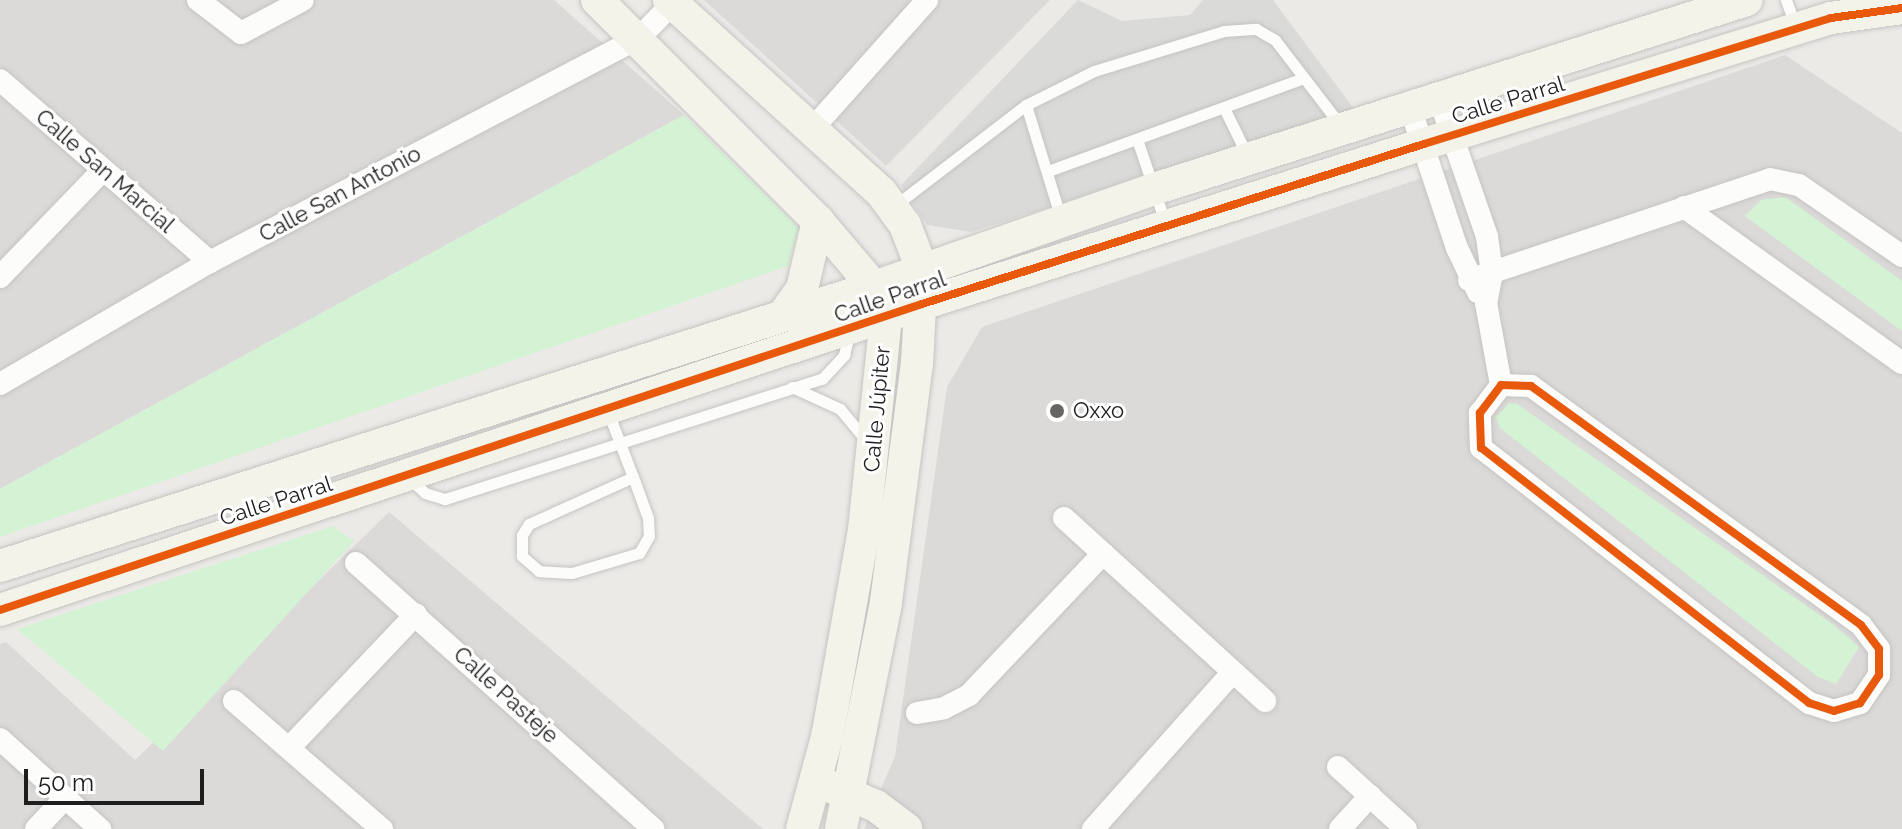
<!DOCTYPE html>
<html>
<head>
<meta charset="utf-8">
<style>
	body { margin:0 }
	#map { position:relative; width:1902px; height:829px; overflow:hidden; background:#eceae7; font-family:Raleway,sans-serif }
	div>[style] { position:absolute }
	.residential>* { inset:0; background:#dcdad8 }
	.religious>* { inset:0; background:#dadad8 }
	.park>* { inset:0; background:#d4f3d4 }
	.roads { filter:drop-shadow(0 0 2px #c5c4c3) drop-shadow(0 0 2px #c5c4c3) }
	.lane>* { height:11px; margin:-5.5px; padding:0 5.5px; transform-origin:5.5px; border-radius:5.5px; background:#fcfcfb }
	.street>* { height:22px; margin:-11px; padding:0 11px; transform-origin:11px; border-radius:11px; background:#fcfcfb }
	.secondary>* { height:32px; margin:-16px; padding:0 16px; transform-origin:16px; border-radius:16px; background:#f3f3ea }
	.cycleway>* { height:8px; margin:-4px; padding:0 4px; transform-origin:4px; border-radius:4px; background:#e8590c }
	.dots>* { width:22px; height:22px; translate:-50% -50%; box-sizing:border-box; border:4px solid #fff; border-radius:50% }
	span { translate:-50% -50%; white-space:nowrap; text-align:center; line-height:1.15; -webkit-text-stroke:6px #fff; paint-order:stroke }
	.street-label { font-size:22px; color:#1e1e1e }
	.poi-label { font-size:22px; color:#1e1e1e }
	.left { translate:0 -50%; text-align:left }
	.scale { position:absolute; left:24px; top:769px; width:180px; height:36px; box-sizing:border-box; border:4px solid #1e1e1e; border-top:0; padding-left:10px; font-size:24px; line-height:28px; white-space:nowrap; color:#1e1e1e; -webkit-text-stroke:6px #fff; paint-order:stroke }
</style>
</head>
<body>
<div id="map">
	<div class="residential">
		<div style="clip-path:polygon(0 0,554px 0,684px 115px,0 489px)"></div>
		<div style="clip-path:polygon(704px 0,1050px 0,886px 166px)"></div>
		<div style="clip-path:polygon(1785px 55px,1902px 133px,1902px 829px,864px 829px,895px 756px,947px 387px,982px 327px)"></div>
		<div style="clip-path:polygon(389px 512px,763px 829px,0 829px,0 644px,6px 642px,135px 760px)"></div>
	</div>
	<div class="religious">
		<div style="clip-path:polygon(1078px 0,1122px 21px,1190px 15px,1203px 0,1273px 0,1354px 109px,971px 232px,927px 225px,901px 185px)"></div>
	</div>
	<div class="park">
		<div style="clip-path:polygon(684px 115px,799px 228px,788px 266px,0 537px,0 489px)"></div>
		<div style="clip-path:polygon(1785px 197px,1902px 281px,1902px 331px,1745px 216px,1761px 200px)"></div>
		<div style="clip-path:polygon(1509px 403px,1517px 404px,1834px 625px,1859px 647px,1836px 684px,1818px 677px,1500px 428px,1496px 417px)"></div>
		<div style="clip-path:polygon(333px 526px,354px 541px,163px 751px,17px 629px)"></div>
	</div>
	<div class="roads">
		<div class="lane">
			<div style="left:1786px;top:0;width:30px;rotate:70deg"></div>
			<div style="left:1026px;top:105px;width:119px;rotate:72.9deg"></div>
			<div style="left:1224px;top:108px;width:52px;rotate:63.9deg"></div>
			<div style="left:1137px;top:139px;width:88px;rotate:71.4deg"></div>
			<div style="left:1048px;top:171px;width:272px;rotate:-20deg"></div>
			<div style="left:893px;top:207px;width:168px;rotate:-37.5deg"></div>
			<div style="left:1026px;top:105px;width:76px;rotate:-26.6deg"></div>
			<div style="left:1094px;top:71px;width:136px;rotate:-17.1deg"></div>
			<div style="left:1224px;top:31px;width:32px;rotate:-4deg"></div>
			<div style="left:1256px;top:29px;width:22px;rotate:30deg"></div>
			<div style="left:1275px;top:40px;width:108px;rotate:52.5deg"></div>
			<div style="left:792px;top:387px;width:53px;rotate:24.6deg"></div>
			<div style="left:840px;top:409px;width:38px;rotate:50deg"></div>
			<div style="left:608px;top:412px;width:70px;rotate:69deg"></div>
			<div style="left:633px;top:477px;width:44px;rotate:69.9deg"></div>
			<div style="left:648px;top:518px;width:18px;rotate:87deg"></div>
			<div style="left:649px;top:536px;width:20px;rotate:120deg"></div>
			<div style="left:639px;top:553px;width:70px;rotate:163.4deg"></div>
			<div style="left:572px;top:573px;width:33px;rotate:-177deg"></div>
			<div style="left:539px;top:571px;width:23px;rotate:-139deg"></div>
			<div style="left:522px;top:556px;width:21px;rotate:-90deg"></div>
			<div style="left:522px;top:535px;width:13px;rotate:-58deg"></div>
			<div style="left:529px;top:524px;width:114px;rotate:-24.3deg"></div>
			<div style="left:408px;top:477px;width:23px;rotate:43deg"></div>
			<div style="left:425px;top:493px;width:21px;rotate:17deg"></div>
			<div style="left:445px;top:499px;width:396px;rotate:-17.7deg"></div>
			<div style="left:822px;top:379px;width:33px;rotate:-47deg"></div>
			<div style="left:844px;top:355px;width:22px;rotate:-77deg"></div>
		</div>
		<div class="street">
			<div style="left:198px;top:0;width:54px;rotate:37.5deg"></div>
			<div style="left:241px;top:33px;width:70px;rotate:-28deg"></div>
			<div style="left:0;top:80px;width:278px;rotate:40.9deg"></div>
			<div style="left:1439px;top:98px;width:147px;rotate:70.9deg"></div>
			<div style="left:1487px;top:237px;width:36px;rotate:82deg"></div>
			<div style="left:1492px;top:273px;width:31px;rotate:101deg"></div>
			<div style="left:1486px;top:303px;width:83px;rotate:79.6deg"></div>
			<div style="left:1410px;top:107px;width:149px;rotate:71.6deg"></div>
			<div style="left:1457px;top:248px;width:49px;rotate:64.5deg"></div>
			<div style="left:814px;top:127px;width:170px;rotate:-48.3deg"></div>
			<div style="left:1684px;top:207px;width:268px;rotate:35.6deg"></div>
			<div style="left:0;top:277px;width:149px;rotate:-46.1deg"></div>
			<div style="left:1469px;top:280px;width:317px;rotate:-18.5deg"></div>
			<div style="left:1770px;top:179px;width:30px;rotate:12deg"></div>
			<div style="left:1799px;top:185px;width:125px;rotate:34.6deg"></div>
			<div style="left:0;top:384px;width:243px;rotate:-30.2deg"></div>
			<div style="left:210px;top:262px;width:484px;rotate:-27.6deg"></div>
			<div style="left:639px;top:38px;width:53px;rotate:-45.8deg"></div>
			<div style="left:1501px;top:385px;width:30px;rotate:2deg"></div>
			<div style="left:1531px;top:386px;width:407px;rotate:35.9deg"></div>
			<div style="left:1861px;top:625px;width:30px;rotate:53deg"></div>
			<div style="left:1879px;top:649px;width:26px;rotate:90deg"></div>
			<div style="left:1879px;top:675px;width:34px;rotate:124deg"></div>
			<div style="left:1860px;top:703px;width:27px;rotate:163deg"></div>
			<div style="left:1834px;top:711px;width:26px;rotate:-162deg"></div>
			<div style="left:1809px;top:703px;width:415px;rotate:-142.1deg"></div>
			<div style="left:1481px;top:448px;width:35px;rotate:-92deg"></div>
			<div style="left:1480px;top:413px;width:35px;rotate:-53deg"></div>
			<div style="left:1064px;top:518px;width:272px;rotate:42.3deg"></div>
			<div style="left:356px;top:563px;width:399px;rotate:41.8deg"></div>
			<div style="left:234px;top:701px;width:196px;rotate:40.9deg"></div>
			<div style="left:917px;top:713px;width:27px;rotate:-10deg"></div>
			<div style="left:944px;top:708px;width:28px;rotate:-27deg"></div>
			<div style="left:969px;top:695px;width:195px;rotate:-46.5deg"></div>
			<div style="left:0;top:739px;width:135px;rotate:42deg"></div>
			<div style="left:290px;top:747px;width:183px;rotate:-46.5deg"></div>
			<div style="left:1338px;top:767px;width:92px;rotate:42.4deg"></div>
			<div style="left:36px;top:829px;width:42px;rotate:-46.9deg"></div>
			<div style="left:1093px;top:829px;width:210px;rotate:-48.3deg"></div>
			<div style="left:1340px;top:829px;width:45px;rotate:-47.7deg"></div>
		</div>
		<div class="secondary">
			<div style="left:597px;top:0;width:313px;rotate:45deg"></div>
			<div style="left:818px;top:221px;width:87px;rotate:49.7deg"></div>
			<div style="left:874px;top:287px;width:32px;rotate:68deg"></div>
			<div style="left:886px;top:317px;width:214px;rotate:95.9deg"></div>
			<div style="left:864px;top:530px;width:210px;rotate:100.1deg"></div>
			<div style="left:827px;top:737px;width:95px;rotate:105.2deg"></div>
			<div style="left:669px;top:0;width:286px;rotate:42.2deg"></div>
			<div style="left:881px;top:192px;width:41px;rotate:54deg"></div>
			<div style="left:905px;top:225px;width:47px;rotate:68.9deg"></div>
			<div style="left:922px;top:269px;width:94px;rotate:93deg"></div>
			<div style="left:917px;top:363px;width:242px;rotate:97.4deg"></div>
			<div style="left:886px;top:603px;width:230px;rotate:101.3deg"></div>
			<div style="left:785px;top:313px;width:29px;rotate:-55deg"></div>
			<div style="left:802px;top:289px;width:70px;rotate:-76.8deg"></div>
			<div style="left:0;top:566px;width:917px;rotate:-17.7deg"></div>
			<div style="left:874px;top:287px;width:297px;rotate:-19.3deg"></div>
			<div style="left:1154px;top:189px;width:622px;rotate:-17.68deg"></div>
			<div style="left:0;top:610px;width:971px;rotate:-18.36deg"></div>
			<div style="left:922px;top:304px;width:527px;rotate:-17.68deg"></div>
			<div style="left:1424px;top:144px;width:426px;rotate:-17.2deg"></div>
			<div style="left:1831px;top:18px;width:72px;rotate:-8deg"></div>
			<div style="left:829px;top:786px;width:51px;rotate:23.1deg"></div>
			<div style="left:876px;top:806px;width:38px;rotate:37deg"></div>
		</div>
	</div>
	<div class="cycleway">
		<div style="left:1501px;top:385px;width:30px;rotate:2deg"></div>
		<div style="left:1531px;top:386px;width:407px;rotate:35.9deg"></div>
		<div style="left:1861px;top:625px;width:30px;rotate:53deg"></div>
		<div style="left:1879px;top:649px;width:26px;rotate:90deg"></div>
		<div style="left:1879px;top:675px;width:34px;rotate:124deg"></div>
		<div style="left:1860px;top:703px;width:27px;rotate:163deg"></div>
		<div style="left:1834px;top:711px;width:26px;rotate:-162deg"></div>
		<div style="left:1809px;top:703px;width:415px;rotate:-142.1deg"></div>
		<div style="left:1481px;top:448px;width:35px;rotate:-92deg"></div>
		<div style="left:1480px;top:413px;width:35px;rotate:-53deg"></div>
		<div style="left:0;top:610px;width:971px;rotate:-18.36deg"></div>
		<div style="left:922px;top:304px;width:527px;rotate:-17.68deg"></div>
		<div style="left:1424px;top:144px;width:426px;rotate:-17.2deg"></div>
		<div style="left:1831px;top:18px;width:72px;rotate:-8deg"></div>
	</div>
	<div class="dots">
		<div style="left:1057px;top:411px;background:#666564"></div>
	</div>
	<div class="street-label">
		<span style="left:1508px;top:100px;rotate:-17deg">Calle Parral</span>
		<span style="left:105px;top:171px;rotate:41deg">Calle San Marcial</span>
		<span style="left:340px;top:194px;rotate:-28deg">Calle San Antonio</span>
		<span style="left:890px;top:297px;rotate:-19deg">Calle Parral</span>
		<span style="left:877px;top:409px;rotate:-85deg">Calle Júpiter</span>
		<span style="left:276px;top:501px;rotate:-18deg">Calle Parral</span>
		<span style="left:506px;top:695px;rotate:42deg">Calle Pasteje</span>
	</div>
	<div class="poi-label">
		<span class="left" style="left:1073px;top:411px">Oxxo</span>
	</div>
	<div class="scale">50 m</div>
</div>
</body>
</html>
